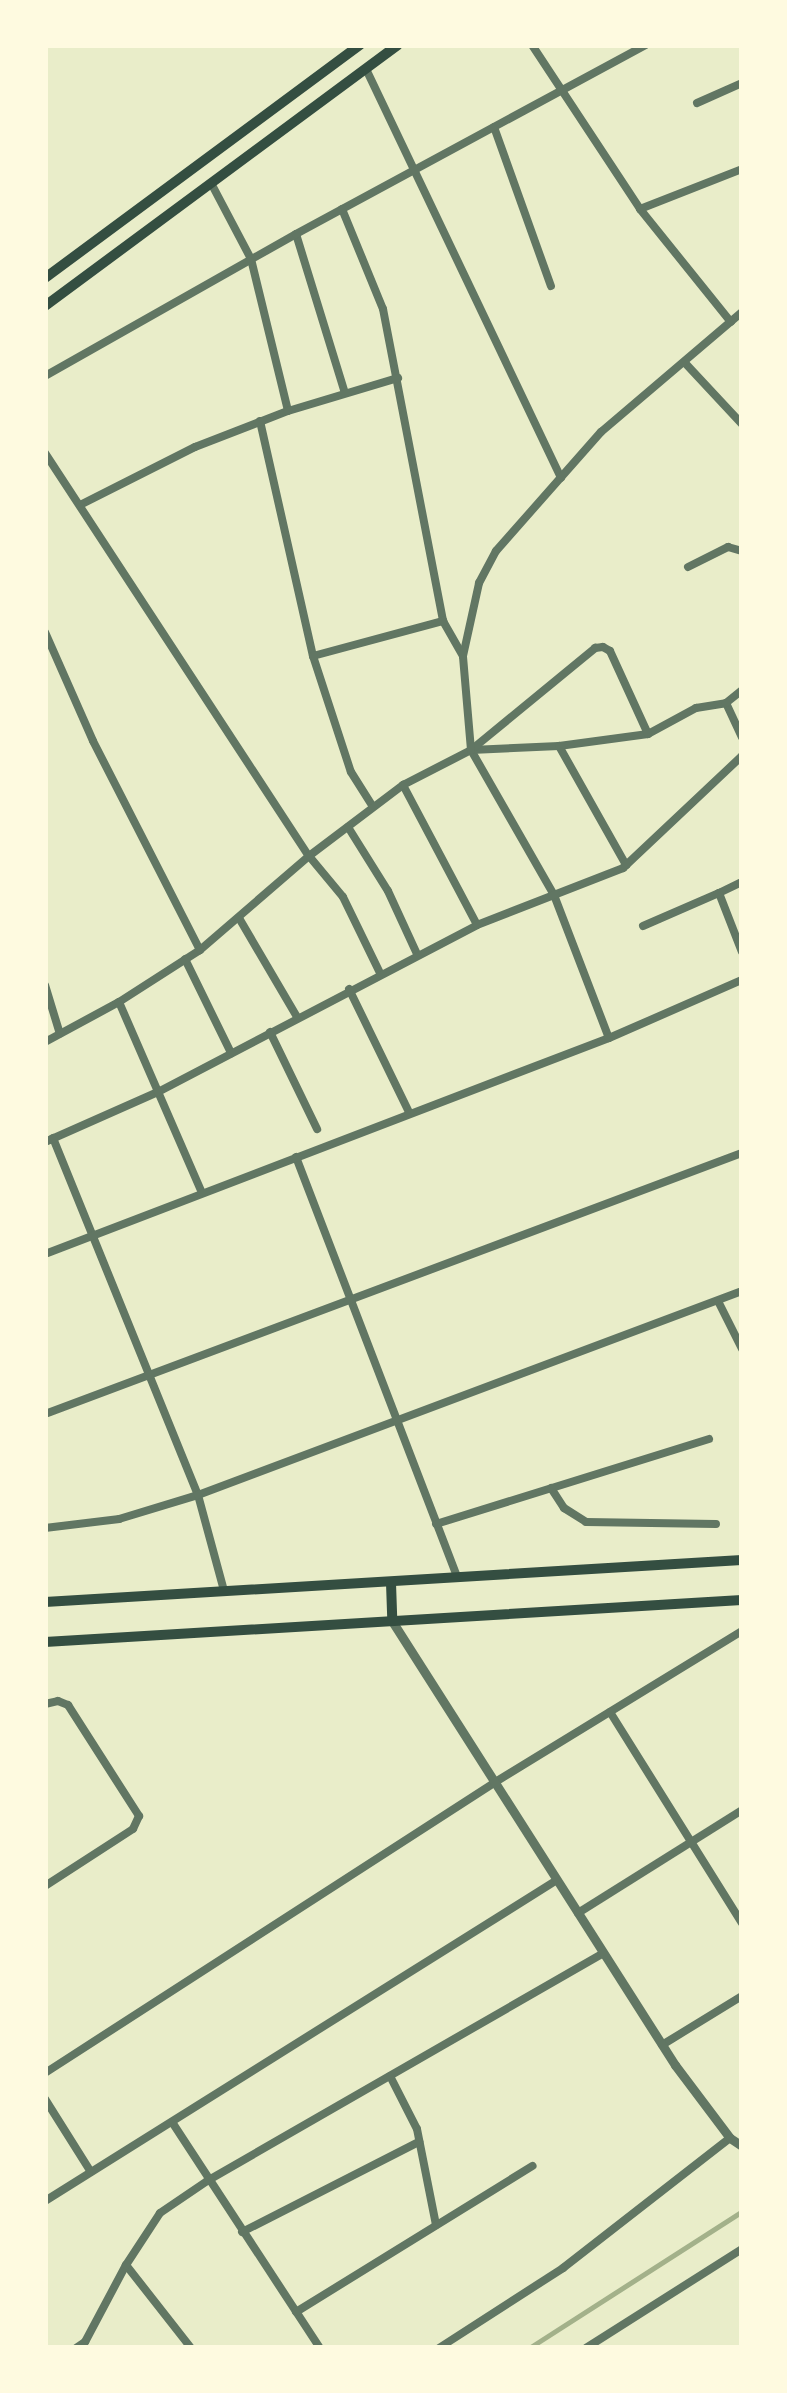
<!DOCTYPE html>
<html>
<head>
<meta charset="utf-8">
<style>
	body { margin:0 }
	#map { position:relative; width:787px; height:2393px; overflow:hidden; background:#e9edc9; font-family:Figtree,sans-serif }
	div>[style] { position:absolute }
	.stream>* { height:5px; margin:-2.5px; padding:0 2.5px; transform-origin:2.5px; border-radius:2.5px; background:#a3b18a }
	.minor>* { height:8px; margin:-4px; padding:0 4px; transform-origin:4px; border-radius:4px; background:#617663 }
	.tertiary>* { height:9px; margin:-4.5px; padding:0 4.5px; transform-origin:4.5px; border-radius:4.5px; background:#617663 }
	.secondary>* { height:10px; margin:-5px; padding:0 5px; transform-origin:5px; border-radius:5px; background:#344e41 }
	span { translate:-50% -50%; white-space:nowrap; text-align:center; line-height:1.15; -webkit-text-stroke:8px #fefae0; paint-order:stroke }
	.frame { position:absolute; inset:0; border:48px solid #fefae0; pointer-events:none }
</style>
</head>
<body>
<div id="map">
	<div class="stream">
		<div style="left:529px;top:2348px;width:253px;rotate:-32.7deg"></div>
	</div>
	<div class="minor">
		<div style="left:532px;top:45px;width:196px;rotate:56.6deg"></div>
		<div style="left:640px;top:209px;width:145px;rotate:51.2deg"></div>
		<div style="left:366px;top:69px;width:453px;rotate:64.5deg"></div>
		<div style="left:697px;top:103px;width:49px;rotate:-24deg"></div>
		<div style="left:494px;top:127px;width:169px;rotate:70.3deg"></div>
		<div style="left:211px;top:183px;width:86px;rotate:62.2deg"></div>
		<div style="left:251px;top:259px;width:156px;rotate:76.3deg"></div>
		<div style="left:342px;top:209px;width:108px;rotate:67.7deg"></div>
		<div style="left:383px;top:309px;width:318px;rotate:79.1deg"></div>
		<div style="left:443px;top:621px;width:40px;rotate:60.3deg"></div>
		<div style="left:640px;top:209px;width:110px;rotate:-21.4deg"></div>
		<div style="left:296px;top:234px;width:166px;rotate:72.9deg"></div>
		<div style="left:686px;top:364px;width:82px;rotate:47deg"></div>
		<div style="left:45px;top:376px;width:288px;rotate:-29.5deg"></div>
		<div style="left:296px;top:234px;width:398px;rotate:-28.4deg"></div>
		<div style="left:260px;top:421px;width:241px;rotate:77.3deg"></div>
		<div style="left:313px;top:656px;width:122px;rotate:71.9deg"></div>
		<div style="left:351px;top:772px;width:41px;rotate:57.8deg"></div>
		<div style="left:45px;top:453px;width:482px;rotate:56.8deg"></div>
		<div style="left:309px;top:856px;width:53px;rotate:50.3deg"></div>
		<div style="left:343px;top:897px;width:85px;rotate:64deg"></div>
		<div style="left:80px;top:505px;width:129px;rotate:-26.8deg"></div>
		<div style="left:195px;top:447px;width:100px;rotate:-21.2deg"></div>
		<div style="left:288px;top:411px;width:115px;rotate:-16.7deg"></div>
		<div style="left:688px;top:567px;width:45px;rotate:-26.6deg"></div>
		<div style="left:728px;top:547px;width:15px;rotate:16deg"></div>
		<div style="left:45px;top:632px;width:119px;rotate:66.2deg"></div>
		<div style="left:93px;top:741px;width:235px;rotate:62.9deg"></div>
		<div style="left:313px;top:656px;width:135px;rotate:-15.1deg"></div>
		<div style="left:726px;top:703px;width:38px;rotate:65deg"></div>
		<div style="left:559px;top:746px;width:137px;rotate:60.6deg"></div>
		<div style="left:471px;top:750px;width:167px;rotate:60.2deg"></div>
		<div style="left:554px;top:895px;width:153px;rotate:69deg"></div>
		<div style="left:471px;top:750px;width:88px;rotate:-2.6deg"></div>
		<div style="left:559px;top:746px;width:90px;rotate:-7.7deg"></div>
		<div style="left:648px;top:734px;width:55px;rotate:-28.4deg"></div>
		<div style="left:696px;top:708px;width:30px;rotate:-9deg"></div>
		<div style="left:726px;top:703px;width:21px;rotate:-39deg"></div>
		<div style="left:471px;top:750px;width:161px;rotate:-39.4deg"></div>
		<div style="left:595px;top:648px;width:8px;rotate:-7deg"></div>
		<div style="left:603px;top:647px;width:8px;rotate:30deg"></div>
		<div style="left:610px;top:651px;width:91px;rotate:65.4deg"></div>
		<div style="left:403px;top:785px;width:158px;rotate:62.1deg"></div>
		<div style="left:348px;top:827px;width:75px;rotate:58deg"></div>
		<div style="left:388px;top:891px;width:69px;rotate:65.3deg"></div>
		<div style="left:719px;top:893px;width:25px;rotate:-26deg"></div>
		<div style="left:239px;top:918px;width:115px;rotate:59.6deg"></div>
		<div style="left:643px;top:926px;width:83px;rotate:-23.5deg"></div>
		<div style="left:719px;top:893px;width:63px;rotate:68.7deg"></div>
		<div style="left:185px;top:959px;width:105px;rotate:63.9deg"></div>
		<div style="left:45px;top:985px;width:51px;rotate:73deg"></div>
		<div style="left:349px;top:989px;width:137px;rotate:64deg"></div>
		<div style="left:119px;top:1002px;width:208px;rotate:66.5deg"></div>
		<div style="left:270px;top:1032px;width:108px;rotate:64.1deg"></div>
		<div style="left:45px;top:1042px;width:84px;rotate:-28.4deg"></div>
		<div style="left:119px;top:1002px;width:96px;rotate:-32.7deg"></div>
		<div style="left:200px;top:950px;width:144px;rotate:-40.8deg"></div>
		<div style="left:309px;top:856px;width:118px;rotate:-37.1deg"></div>
		<div style="left:403px;top:785px;width:76px;rotate:-27.2deg"></div>
		<div style="left:471px;top:750px;width:94px;rotate:-94.9deg"></div>
		<div style="left:463px;top:656px;width:75px;rotate:-77.6deg"></div>
		<div style="left:479px;top:583px;width:36px;rotate:-62deg"></div>
		<div style="left:496px;top:551px;width:159px;rotate:-48.6deg"></div>
		<div style="left:601px;top:432px;width:185px;rotate:-40.4deg"></div>
		<div style="left:53px;top:1138px;width:385px;rotate:67.9deg"></div>
		<div style="left:198px;top:1495px;width:99px;rotate:74.8deg"></div>
		<div style="left:45px;top:1142px;width:124px;rotate:-23.9deg"></div>
		<div style="left:158px;top:1092px;width:360px;rotate:-27.6deg"></div>
		<div style="left:477px;top:925px;width:157px;rotate:-21.3deg"></div>
		<div style="left:623px;top:868px;width:163px;rotate:-43.3deg"></div>
		<div style="left:296px;top:1157px;width:450px;rotate:69deg"></div>
		<div style="left:45px;top:1254px;width:604px;rotate:-20.96deg"></div>
		<div style="left:609px;top:1038px;width:145px;rotate:-23.6deg"></div>
		<div style="left:718px;top:1301px;width:54px;rotate:63.4deg"></div>
		<div style="left:45px;top:1414px;width:744px;rotate:-20.53deg"></div>
		<div style="left:551px;top:1488px;width:24px;rotate:57deg"></div>
		<div style="left:564px;top:1508px;width:26px;rotate:32deg"></div>
		<div style="left:586px;top:1522px;width:130px;rotate:0.9deg"></div>
		<div style="left:436px;top:1524px;width:286px;rotate:-17.3deg"></div>
		<div style="left:45px;top:1528px;width:75px;rotate:-6.9deg"></div>
		<div style="left:119px;top:1519px;width:83px;rotate:-16.9deg"></div>
		<div style="left:198px;top:1495px;width:581px;rotate:-20.56deg"></div>
		<div style="left:45px;top:1704px;width:13px;rotate:-13deg"></div>
		<div style="left:58px;top:1701px;width:11px;rotate:22deg"></div>
		<div style="left:68px;top:1705px;width:132px;rotate:57.4deg"></div>
		<div style="left:139px;top:1816px;width:14px;rotate:115deg"></div>
		<div style="left:133px;top:1829px;width:105px;rotate:147.1deg"></div>
		<div style="left:610px;top:1712px;width:249px;rotate:58deg"></div>
		<div style="left:578px;top:1913px;width:194px;rotate:-32.1deg"></div>
		<div style="left:662px;top:2045px;width:94px;rotate:-31.5deg"></div>
		<div style="left:45px;top:2073px;width:538px;rotate:-32.86deg"></div>
		<div style="left:497px;top:1781px;width:287px;rotate:-31.5deg"></div>
		<div style="left:390px;top:2076px;width:59px;rotate:63deg"></div>
		<div style="left:417px;top:2129px;width:98px;rotate:78.8deg"></div>
		<div style="left:45px;top:2099px;width:86px;rotate:57.8deg"></div>
		<div style="left:172px;top:2122px;width:270px;rotate:56.8deg"></div>
		<div style="left:45px;top:2201px;width:604px;rotate:-32.09deg"></div>
		<div style="left:242px;top:2232px;width:199px;rotate:-27deg"></div>
		<div style="left:126px;top:2265px;width:105px;rotate:51.9deg"></div>
		<div style="left:296px;top:2312px;width:278px;rotate:-31.7deg"></div>
		<div style="left:76px;top:2348px;width:11px;rotate:-34deg"></div>
		<div style="left:85px;top:2342px;width:87px;rotate:-62deg"></div>
		<div style="left:126px;top:2265px;width:62px;rotate:-56.8deg"></div>
		<div style="left:160px;top:2213px;width:57px;rotate:-34.2deg"></div>
		<div style="left:207px;top:2181px;width:457px;rotate:-29.9deg"></div>
		<div style="left:439px;top:2348px;width:148px;rotate:-32.8deg"></div>
		<div style="left:563px;top:2268px;width:212px;rotate:-37.9deg"></div>
		<div style="left:586px;top:2348px;width:185px;rotate:-32.4deg"></div>
	</div>
	<div class="tertiary">
		<div style="left:392px;top:1621px;width:527px;rotate:57.49deg"></div>
		<div style="left:675px;top:2065px;width:91px;rotate:53deg"></div>
		<div style="left:730px;top:2138px;width:14px;rotate:34deg"></div>
	</div>
	<div class="secondary">
		<div style="left:45px;top:278px;width:392px;rotate:-36.5deg"></div>
		<div style="left:45px;top:306px;width:439px;rotate:-36.5deg"></div>
		<div style="left:391px;top:1583px;width:38px;rotate:88deg"></div>
		<div style="left:45px;top:1602px;width:698px;rotate:-3.45deg"></div>
		<div style="left:45px;top:1642px;width:698px;rotate:-3.45deg"></div>
	</div>
	<div class="frame"></div>
</div>
</body>
</html>
